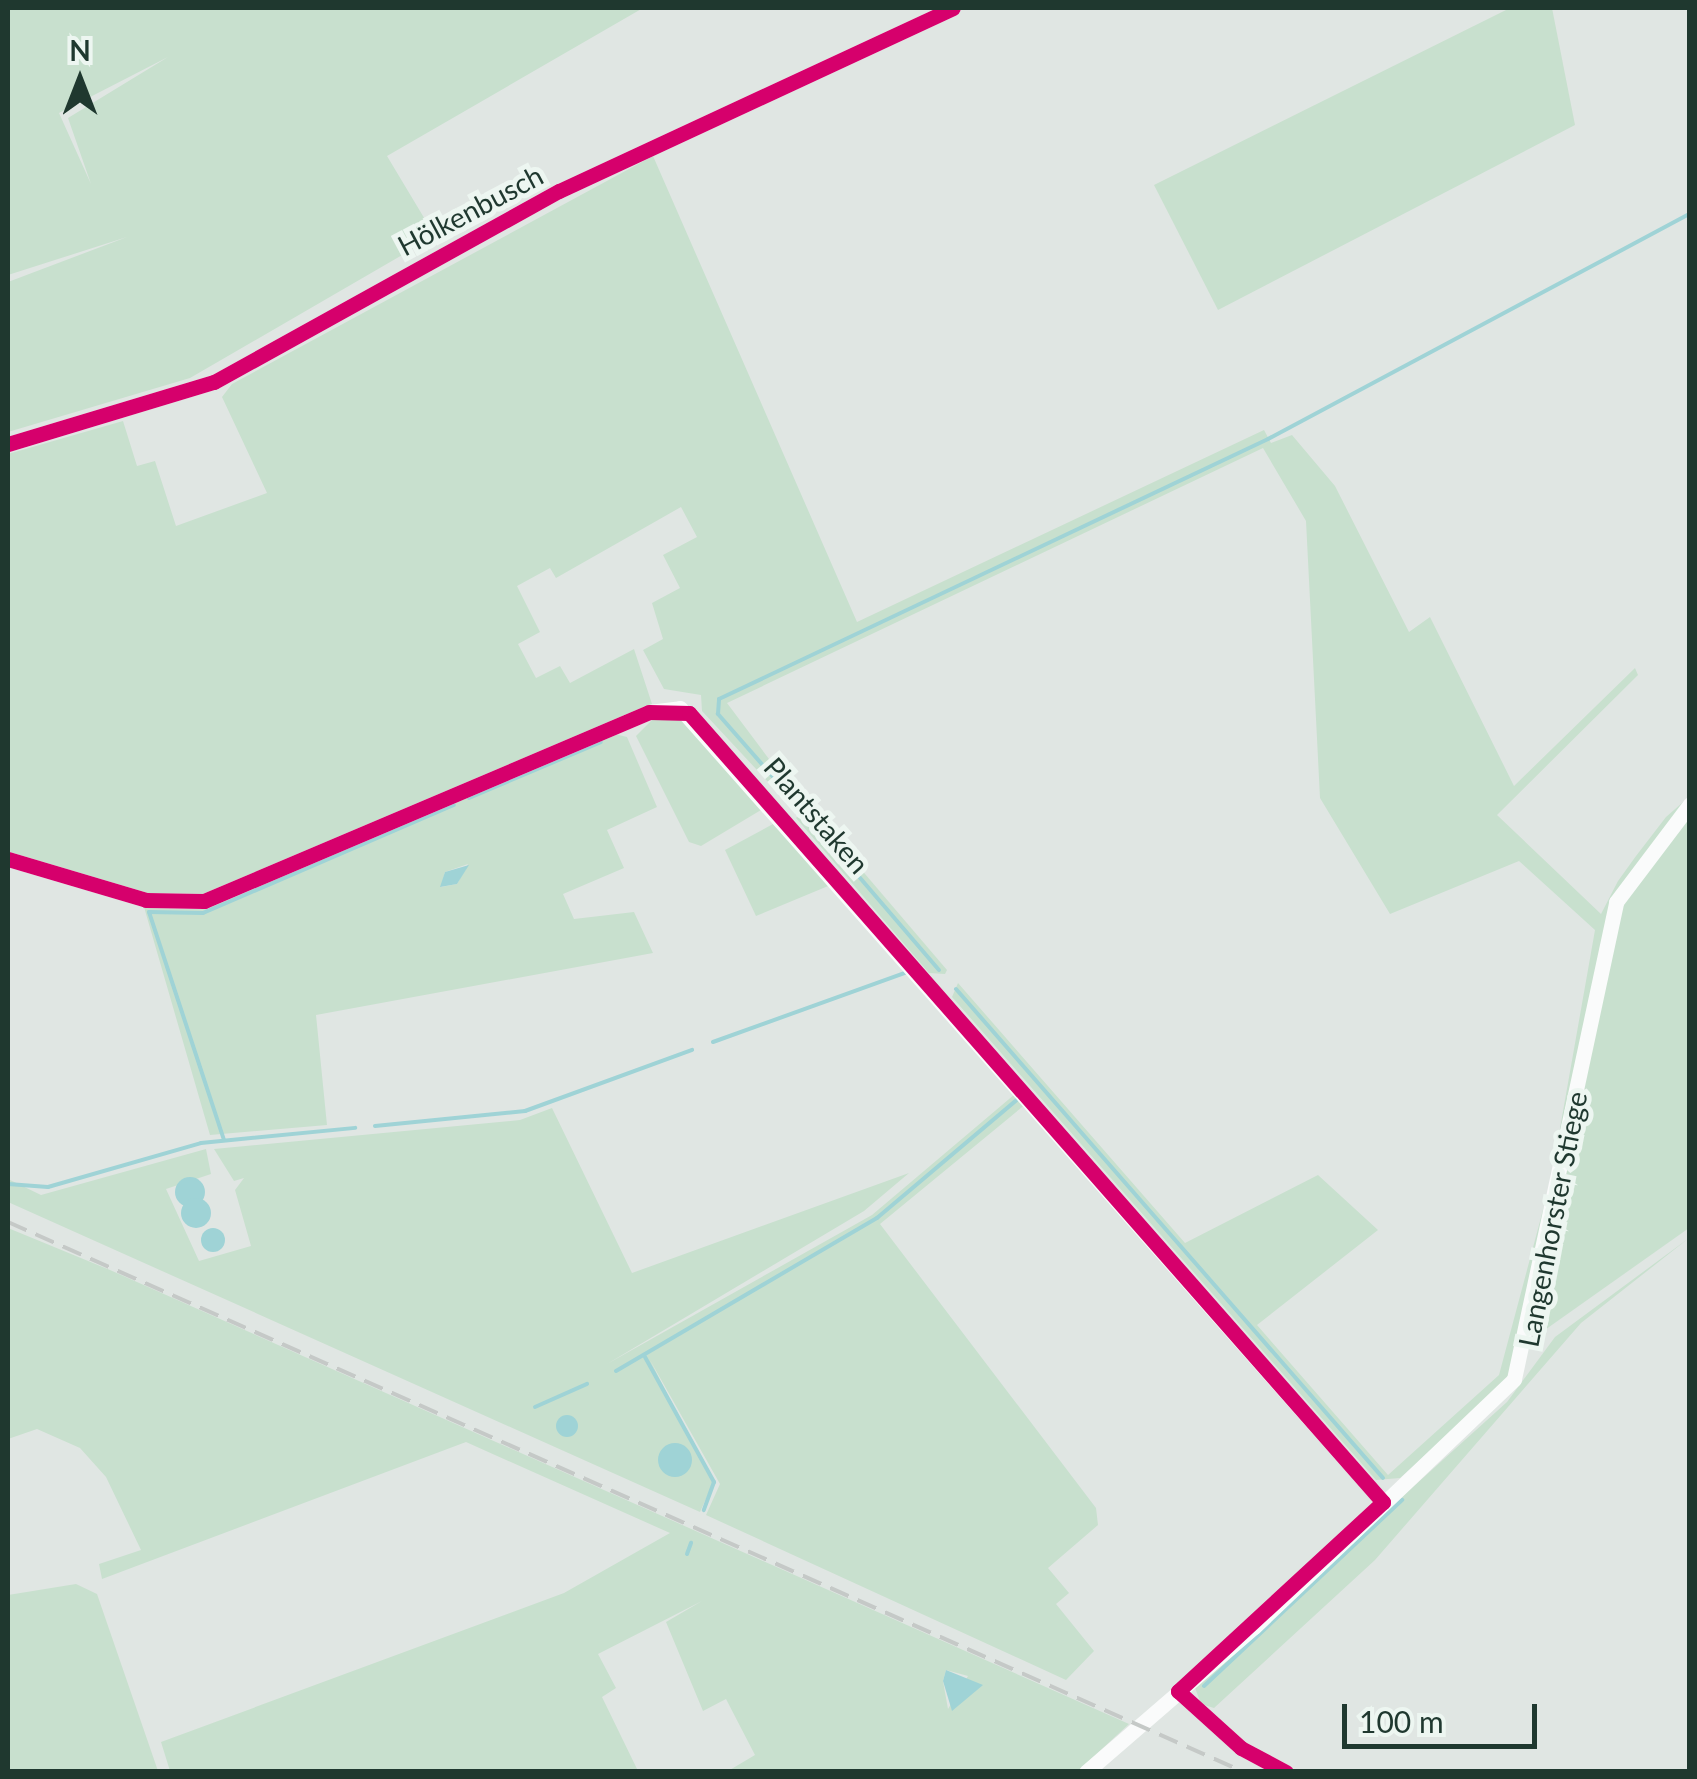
<!DOCTYPE html>
<html>
<head>
<meta charset="utf-8">
<style>
	body { margin:0 }
	#map { position:relative; width:1697px; height:1779px; overflow:hidden; background:#e0e6e3; font-family:Lato,sans-serif }
	div>[style] { position:absolute }
	.green>* { inset:0; background:#c8e0ce }
	.water>* { inset:0; background:#9fd3d6 }
	.round { border-radius:50% }
	.stream>* { height:4px; margin:-2px; padding:0 2px; transform-origin:2px; border-radius:2px; background:#9fd3d6 }
	.minor>* { height:15px; margin:-7.5px; padding:0 7.5px; transform-origin:7.5px; border-radius:7.5px; background:#fafbfb }
	.rail>* { height:4px; margin-top:-2px; transform-origin:0; background:repeating-linear-gradient(90deg,#c5c9c7 0 20px,transparent 0 30px) }
	.cycleway>* { height:15px; margin:-7.5px; padding:0 7.5px; transform-origin:7.5px; border-radius:7.5px; background:#d6006c }
	span { translate:-50% -50%; white-space:nowrap; text-align:center; line-height:1.15; -webkit-text-stroke:10px #edf6f1; paint-order:stroke }
	.street-label { font-size:28px; color:#1f382f }
	.frame { position:absolute; inset:0; border:10px solid #1f382f; pointer-events:none }
	.north { position:absolute; left:30px; top:30px; width:100px; height:100px; -webkit-text-stroke:8px #edf6f1; paint-order:stroke; rotate:0deg; font-size:28px; font-weight:700; line-height:40px; text-align:center; color:#1f382f }
	.north::after { content:''; display:block; margin:auto; width:35px; height:45px; background:#1f382f; clip-path:polygon(50% 0,100% 100%,50% 72%,0 100%) }
	.scale { position:absolute; left:1342px; top:1704px; width:195px; height:45px; box-sizing:border-box; border:5px solid #1f382f; border-top:0; padding-left:12px; font-size:30px; line-height:35px; white-space:nowrap; color:#1f382f; -webkit-text-stroke:8px #edf6f1; paint-order:stroke }
</style>
</head>
<body>
<div id="map">
	<div class="green">
		<div style="clip-path:polygon(evenodd,8px 8px,253px 9px,643px 8px,387px 156px,435px 236px,190px 378px,8px 432px,8px 282px,127px 237px,8px 275px,8px 8px,168px 57px,68px 118px,91px 184px,59px 113px,168px 57px)"></div>
		<div style="clip-path:polygon(1510px 8px,1552px 8px,1575px 125px,1218px 310px,1154px 185px)"></div>
		<div style="clip-path:polygon(653px 156px,857px 622px,1264px 430px,1271px 443px,1292px 435px,1335px 486px,1409px 632px,1430px 617px,1514px 786px,1635px 668px,1638px 675px,1497px 815px,1601px 914px,1618px 881px,1636px 856px,1666px 817px,1690px 796px,1614px 894px,1550px 1185px,1595px 930px,1519px 861px,1390px 914px,1320px 798px,1306px 521px,1263px 448px,727px 703px,790px 787px,783px 798px,702px 711px,701px 695px,664px 689px,643px 650px,663px 639px,652px 603px,680px 588px,663px 555px,697px 537px,681px 507px,556px 578px,550px 568px,517px 586px,540px 632px,518px 644px,536px 678px,560px 666px,570px 683px,634px 649px,652px 704px,203px 896px,158px 897px,8px 854px,8px 454px,123px 421px,137px 466px,155px 461px,176px 526px,267px 493px,222px 397px,232px 384px)"></div>
		<div style="clip-path:polygon(654px 718px,681px 719px,761px 810px,701px 846px,689px 842px,636px 736px)"></div>
		<div style="clip-path:polygon(evenodd,611px 733px,627px 737px,657px 807px,607px 830px,624px 868px,563px 894px,574px 919px,634px 912px,653px 953px,316px 1015px,327px 1125px,210px 1135px,144px 907px,171px 907px,611px 733px,468px 864px,457px 884px,441px 887px,445px 872px,468px 864px)"></div>
		<div style="clip-path:polygon(807px 806px,947px 970px,945px 974px,929px 973px,796px 818px)"></div>
		<div style="clip-path:polygon(1689px 810px,1689px 1228px,1542px 1332px,1537px 1319px,1620px 905px)"></div>
		<div style="clip-path:polygon(773px 824px,833px 884px,756px 916px,725px 850px)"></div>
		<div style="clip-path:polygon(958px 983px,1185px 1243px,1318px 1175px,1378px 1230px,1257px 1325px,1388px 1475px,1499px 1375px,1547px 1195px,1507px 1382px,1400px 1478px,1376px 1480px,952px 997px)"></div>
		<div style="clip-path:polygon(1015px 1094px,1027px 1103px,880px 1224px,1096px 1508px,1098px 1525px,1048px 1568px,1069px 1593px,1056px 1604px,1094px 1651px,1066px 1680px,706px 1515px,720px 1484px,650px 1360px,713px 1483px,700px 1512px,8px 1202px,8px 1179px,41px 1195px,206px 1149px,211px 1174px,166px 1189px,199px 1261px,251px 1246px,235px 1190px,244px 1178px,234px 1181px,214px 1149px,520px 1120px,552px 1108px,632px 1273px,909px 1173px,864px 1211px,607px 1364px,872px 1215px)"></div>
		<div style="clip-path:polygon(evenodd,8px 1228px,110px 1270px,1129px 1724px,1078px 1771px,728px 1771px,755px 1755px,726px 1699px,703px 1711px,666px 1622px,702px 1601px,598px 1654px,616px 1688px,602px 1697px,638px 1771px,170px 1771px,161px 1742px,564px 1593px,670px 1533px,466px 1442px,102px 1579px,99px 1564px,141px 1550px,106px 1477px,80px 1448px,37px 1429px,8px 1439px,8px 1228px,946px 1670px,968px 1676px,948px 1709px,943px 1681px,946px 1670px)"></div>
		<div style="clip-path:polygon(1689px 1238px,1581px 1323px,1375px 1560px,1214px 1708px,1201px 1704px,1194px 1685px,1507px 1402px,1555px 1337px)"></div>
		<div style="clip-path:polygon(76px 1584px,97px 1594px,158px 1771px,8px 1771px,8px 1595px)"></div>
	</div>
	<div class="water">
		<div style="clip-path:polygon(469px 865px,457px 884px,440px 887px,445px 872px)"></div>
		<div class="round" style="left:175px;top:1177px;width:30px;height:30px"></div>
		<div class="round" style="left:181px;top:1198px;width:30px;height:30px"></div>
		<div class="round" style="left:201px;top:1228px;width:24px;height:24px"></div>
		<div class="round" style="left:556px;top:1415px;width:22px;height:22px"></div>
		<div class="round" style="left:658px;top:1443px;width:34px;height:34px"></div>
		<div style="clip-path:polygon(946px 1670px,983px 1685px,952px 1711px,943px 1681px)"></div>
	</div>
	<div class="stream">
		<div style="left:781px;top:786px;width:96px;rotate:-131.2deg"></div>
		<div style="left:718px;top:714px;width:15px;rotate:-86deg"></div>
		<div style="left:719px;top:699px;width:607px;rotate:-25.34deg"></div>
		<div style="left:1268px;top:439px;width:478px;rotate:-28.1deg"></div>
		<div style="left:469px;top:798px;width:143px;rotate:-23deg"></div>
		<div style="left:801px;top:809px;width:212px;rotate:49.4deg"></div>
		<div style="left:956px;top:989px;width:649px;rotate:48.87deg"></div>
		<div style="left:713px;top:1042px;width:204px;rotate:-19.8deg"></div>
		<div style="left:375px;top:1126px;width:151px;rotate:-5.7deg"></div>
		<div style="left:525px;top:1111px;width:178px;rotate:-20.1deg"></div>
		<div style="left:224px;top:1140px;width:240px;rotate:-108.2deg"></div>
		<div style="left:149px;top:912px;width:54px;rotate:1.1deg"></div>
		<div style="left:203px;top:913px;width:273px;rotate:-23.3deg"></div>
		<div style="left:8px;top:1184px;width:40px;rotate:4.3deg"></div>
		<div style="left:48px;top:1187px;width:159px;rotate:-16deg"></div>
		<div style="left:201px;top:1143px;width:155px;rotate:-5.6deg"></div>
		<div style="left:645px;top:1357px;width:143px;rotate:61.1deg"></div>
		<div style="left:714px;top:1482px;width:30px;rotate:110deg"></div>
		<div style="left:616px;top:1371px;width:303px;rotate:-30.4deg"></div>
		<div style="left:877px;top:1218px;width:185px;rotate:-40.2deg"></div>
		<div style="left:535px;top:1407px;width:57px;rotate:-23.9deg"></div>
		<div style="left:687px;top:1554px;width:12px;rotate:-70deg"></div>
		<div style="left:1204px;top:1686px;width:272px;rotate:-43.2deg"></div>
	</div>
	<div class="minor">
		<div style="left:8px;top:444px;width:215px;rotate:-16.8deg"></div>
		<div style="left:214px;top:382px;width:394px;rotate:-29deg"></div>
		<div style="left:559px;top:191px;width:434px;rotate:-24.9deg"></div>
		<div style="left:8px;top:859px;width:144px;rotate:16.5deg"></div>
		<div style="left:146px;top:900px;width:58px;rotate:1deg"></div>
		<div style="left:204px;top:901px;width:483px;rotate:-23deg"></div>
		<div style="left:649px;top:712px;width:31px;rotate:-7deg"></div>
		<div style="left:680px;top:708px;width:1060px;rotate:48.48deg"></div>
		<div style="left:1178px;top:1691px;width:85px;rotate:42.1deg"></div>
		<div style="left:1241px;top:1748px;width:51px;rotate:28.1deg"></div>
		<div style="left:1086px;top:1772px;width:222px;rotate:-40.8deg"></div>
		<div style="left:1254px;top:1627px;width:359px;rotate:-43.6deg"></div>
		<div style="left:1514px;top:1379px;width:488px;rotate:-77.9deg"></div>
		<div style="left:1616px;top:902px;width:123px;rotate:-52.9deg"></div>
	</div>
	<div class="rail">
		<div style="left:8px;top:1222px;width:1353px;rotate:23.99deg"></div>
	</div>
	<div class="cycleway">
		<div style="left:8px;top:444px;width:215px;rotate:-16.8deg"></div>
		<div style="left:214px;top:382px;width:394px;rotate:-29deg"></div>
		<div style="left:559px;top:191px;width:434px;rotate:-24.9deg"></div>
		<div style="left:8px;top:859px;width:144px;rotate:16.5deg"></div>
		<div style="left:146px;top:900px;width:58px;rotate:1deg"></div>
		<div style="left:204px;top:901px;width:483px;rotate:-23deg"></div>
		<div style="left:649px;top:712px;width:40px;rotate:1.4deg"></div>
		<div style="left:689px;top:713px;width:1051px;rotate:48.67deg"></div>
		<div style="left:1383px;top:1502px;width:279px;rotate:137.3deg"></div>
		<div style="left:1178px;top:1691px;width:85px;rotate:42.1deg"></div>
		<div style="left:1241px;top:1748px;width:51px;rotate:28.1deg"></div>
	</div>
	<div class="street-label">
		<span style="left:470px;top:210px;rotate:-28deg">Hölkenbusch</span>
		<span style="left:817px;top:815px;rotate:49deg">Plantstaken</span>
		<span style="left:1552px;top:1219px;rotate:-79deg">Langenhorster Stiege</span>
	</div>
	<div class="frame"></div>
	<div class="north">N</div>
	<div class="scale">100 m</div>
</div>
</body>
</html>
